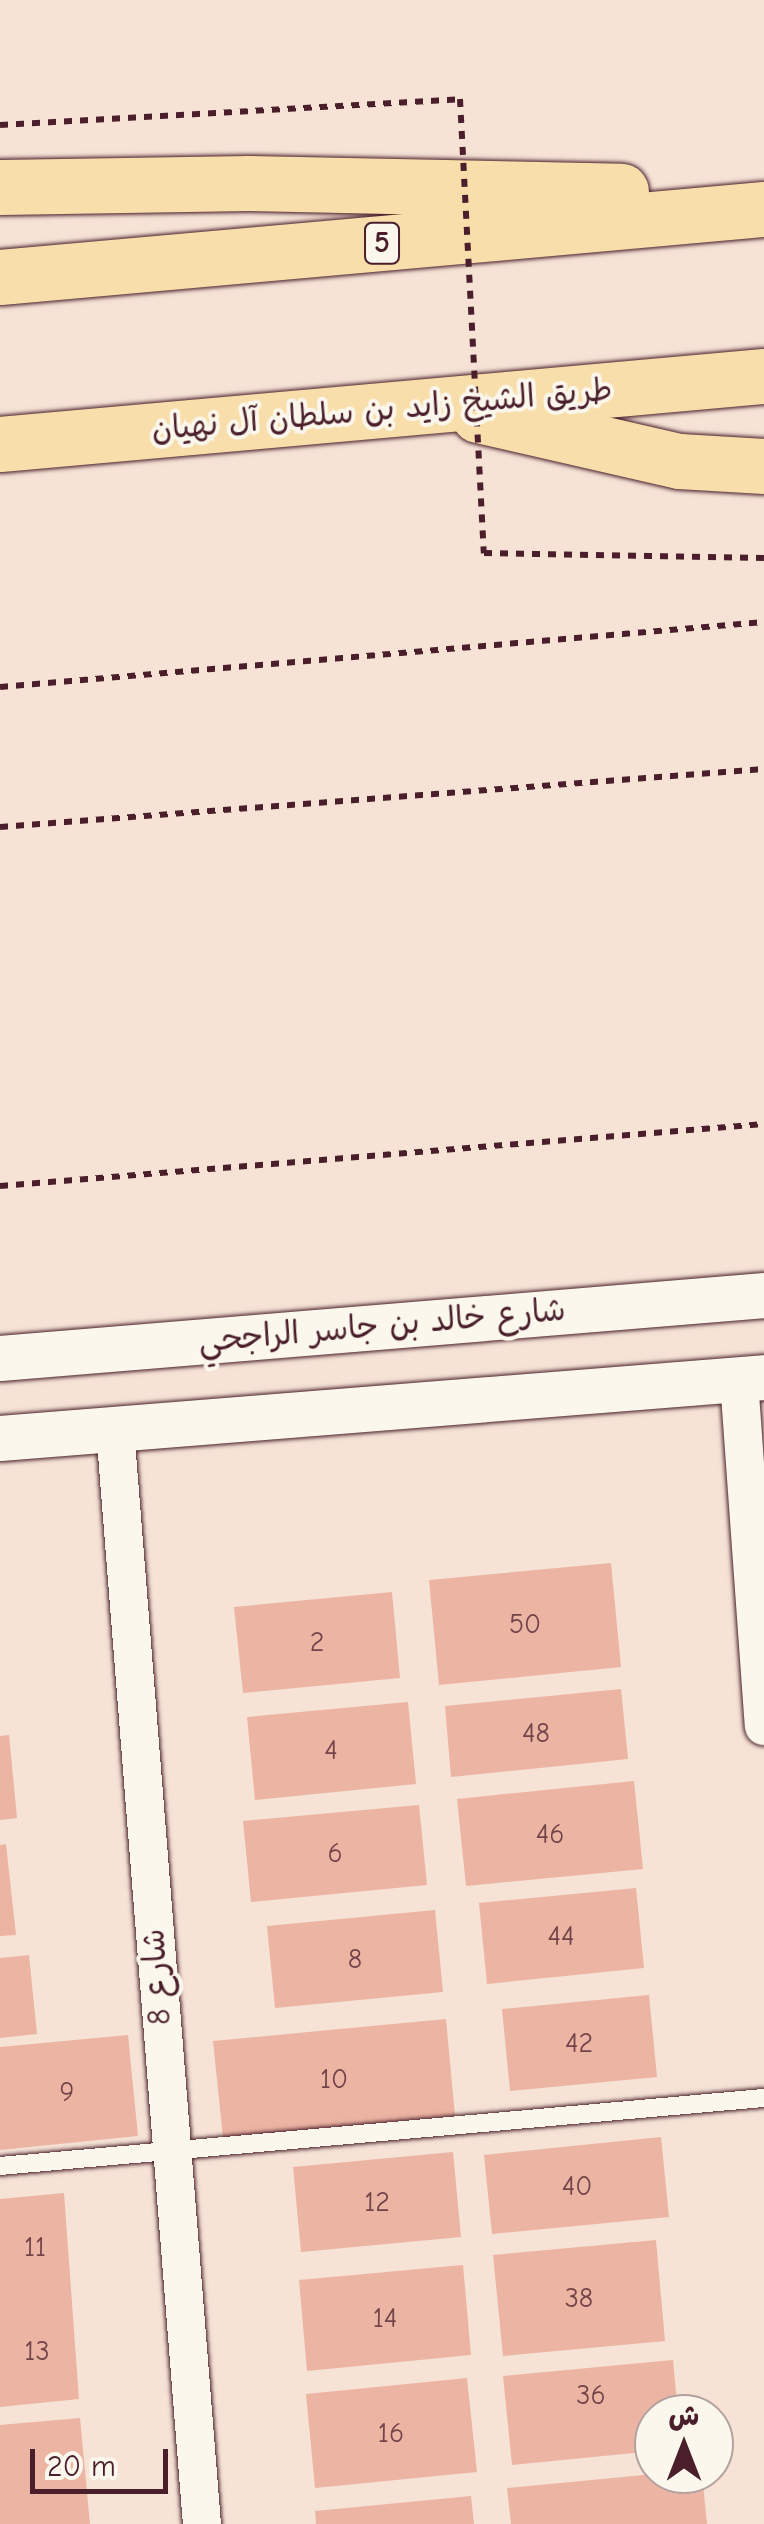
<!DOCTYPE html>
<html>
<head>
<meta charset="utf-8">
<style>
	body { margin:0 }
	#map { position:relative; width:764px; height:2524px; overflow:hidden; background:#f6e3d6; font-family:"Comic Neue","Playpen Sans Arabic",sans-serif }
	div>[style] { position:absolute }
	.building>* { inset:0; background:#ecb4a3 }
	.path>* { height:6px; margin-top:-3px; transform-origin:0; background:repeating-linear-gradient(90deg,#4a1f2b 0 8px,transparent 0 16px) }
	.roads { filter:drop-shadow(0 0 2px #4a1f2b) drop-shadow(0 0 2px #4a1f2b) }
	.service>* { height:18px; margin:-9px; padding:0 9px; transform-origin:9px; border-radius:9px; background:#fbf7ec }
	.minor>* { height:38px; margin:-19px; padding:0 19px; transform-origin:19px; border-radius:19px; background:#fbf7ec }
	.tertiary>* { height:45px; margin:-22.5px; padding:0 22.5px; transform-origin:22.5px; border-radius:22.5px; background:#fbf7ec }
	.motorway>* { height:55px; margin:-27.5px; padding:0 27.5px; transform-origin:27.5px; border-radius:27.5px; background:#f8deab }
	.path-bridge>* { height:6px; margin-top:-3px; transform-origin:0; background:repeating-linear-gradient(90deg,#4a1f2b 0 8px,transparent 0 16px) }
	span { translate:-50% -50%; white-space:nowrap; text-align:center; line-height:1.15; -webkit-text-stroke:8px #fbf7ec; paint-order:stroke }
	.number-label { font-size:28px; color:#724449 }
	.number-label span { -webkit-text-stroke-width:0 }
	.shield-label span { padding:2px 8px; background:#fbf7ec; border:2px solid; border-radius:8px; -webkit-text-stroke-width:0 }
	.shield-label { font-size:30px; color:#4a1f2b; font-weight:700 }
	.street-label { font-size:32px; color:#4a1f2b }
	.north { position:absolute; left:634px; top:2394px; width:100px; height:100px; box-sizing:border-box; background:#fbf7ec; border:2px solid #b4a19f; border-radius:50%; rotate:0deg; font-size:28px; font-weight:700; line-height:40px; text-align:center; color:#4a1f2b }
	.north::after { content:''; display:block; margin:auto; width:35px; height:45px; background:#4a1f2b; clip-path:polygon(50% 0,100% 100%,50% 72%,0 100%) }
	.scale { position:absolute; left:30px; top:2449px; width:138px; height:45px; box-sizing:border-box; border:5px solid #4a1f2b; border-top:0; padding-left:12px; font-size:30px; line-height:35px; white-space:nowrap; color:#4a1f2b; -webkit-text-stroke:8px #fbf7ec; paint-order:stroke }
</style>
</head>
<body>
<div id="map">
	<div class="building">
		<div style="clip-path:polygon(611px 1563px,621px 1667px,439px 1685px,429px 1580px)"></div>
		<div style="clip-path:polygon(392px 1592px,400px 1678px,243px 1693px,234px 1607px)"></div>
		<div style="clip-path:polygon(621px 1689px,628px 1759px,451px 1777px,445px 1706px)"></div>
		<div style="clip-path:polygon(408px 1702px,416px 1784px,255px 1800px,247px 1717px)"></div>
		<div style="clip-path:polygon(9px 1735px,17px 1818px,0 1820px,0 1736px)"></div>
		<div style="clip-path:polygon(634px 1781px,643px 1869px,466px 1886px,457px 1799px)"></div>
		<div style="clip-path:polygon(419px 1805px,427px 1885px,251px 1902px,243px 1821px)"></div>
		<div style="clip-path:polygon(6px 1844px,16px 1935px,0 1936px,0 1845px)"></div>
		<div style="clip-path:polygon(636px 1888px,644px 1968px,487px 1984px,479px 1903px)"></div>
		<div style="clip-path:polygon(435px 1910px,443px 1992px,275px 2008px,267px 1926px)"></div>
		<div style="clip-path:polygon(29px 1955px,37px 2034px,0 2038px,0 1958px)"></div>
		<div style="clip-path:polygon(649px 1995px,657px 2077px,510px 2091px,502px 2009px)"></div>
		<div style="clip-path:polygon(446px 2019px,455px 2116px,223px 2138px,213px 2041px)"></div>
		<div style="clip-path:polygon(128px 2035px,138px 2136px,0 2150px,0 2047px)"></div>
		<div style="clip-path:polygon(661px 2137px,669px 2217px,492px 2234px,484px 2155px)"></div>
		<div style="clip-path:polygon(453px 2152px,461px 2237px,301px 2252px,293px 2167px)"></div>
		<div style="clip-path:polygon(64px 2193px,79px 2399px,0 2407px,0 2199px)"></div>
		<div style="clip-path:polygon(656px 2240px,665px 2341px,503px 2356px,493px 2255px)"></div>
		<div style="clip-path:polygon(463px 2265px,471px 2355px,307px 2371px,299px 2280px)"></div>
		<div style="clip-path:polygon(673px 2360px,678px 2414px,654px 2414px,654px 2451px,512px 2465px,503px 2376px)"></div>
		<div style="clip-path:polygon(467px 2378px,477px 2472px,315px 2488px,306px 2394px)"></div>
		<div style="clip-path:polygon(80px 2418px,90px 2524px,0 2524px,0 2425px)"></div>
		<div style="clip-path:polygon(654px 2474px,702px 2474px,707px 2524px,511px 2524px,507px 2488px)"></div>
		<div style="clip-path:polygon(471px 2496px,474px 2524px,316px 2524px,315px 2511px)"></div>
	</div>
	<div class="path">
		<div style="left:0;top:125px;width:461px;rotate:-3.2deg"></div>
		<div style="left:484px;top:553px;width:280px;rotate:1deg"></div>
		<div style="left:0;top:687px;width:767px;rotate:-4.86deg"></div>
		<div style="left:0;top:827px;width:766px;rotate:-4.34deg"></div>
		<div style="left:0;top:1186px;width:767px;rotate:-4.64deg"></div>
	</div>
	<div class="roads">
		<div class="service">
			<div style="left:0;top:2166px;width:767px;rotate:-5.09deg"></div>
		</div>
		<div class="minor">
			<div style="left:739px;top:1380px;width:347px;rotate:85.9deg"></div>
			<div style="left:115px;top:1429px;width:1098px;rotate:85.46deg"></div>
		</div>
		<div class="tertiary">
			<div style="left:0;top:1358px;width:767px;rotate:-4.71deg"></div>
			<div style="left:0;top:1438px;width:766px;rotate:-4.56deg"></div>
		</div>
		<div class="motorway">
			<div style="left:0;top:187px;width:249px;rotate:-0.9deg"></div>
			<div style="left:249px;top:183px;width:372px;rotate:1.2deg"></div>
			<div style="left:0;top:277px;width:767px;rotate:-5.09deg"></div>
			<div style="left:478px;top:415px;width:206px;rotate:12.9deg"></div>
			<div style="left:679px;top:461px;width:85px;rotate:3.4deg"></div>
			<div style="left:0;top:444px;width:767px;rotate:-5.09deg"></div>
		</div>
	</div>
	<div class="path-bridge">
		<div style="left:460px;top:99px;width:455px;rotate:87deg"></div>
	</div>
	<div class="number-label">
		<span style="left:525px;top:1624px">50</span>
		<span style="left:317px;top:1642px">2</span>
		<span style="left:536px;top:1733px">48</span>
		<span style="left:331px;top:1750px">4</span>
		<span style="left:550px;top:1834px">46</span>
		<span style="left:335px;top:1853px">6</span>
		<span style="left:561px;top:1936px">44</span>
		<span style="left:355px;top:1959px">8</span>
		<span style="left:579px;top:2043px">42</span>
		<span style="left:334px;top:2079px">10</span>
		<span style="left:67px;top:2092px">9</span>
		<span style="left:577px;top:2186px">40</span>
		<span style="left:377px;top:2202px">12</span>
		<span style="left:35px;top:2247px">11</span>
		<span style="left:579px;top:2298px">38</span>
		<span style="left:385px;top:2318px">14</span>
		<span style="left:37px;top:2351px">13</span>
		<span style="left:591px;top:2395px">36</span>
		<span style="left:391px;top:2433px">16</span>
	</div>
	<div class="shield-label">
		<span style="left:382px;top:243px">5</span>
	</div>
	<div class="street-label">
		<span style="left:382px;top:410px;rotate:-5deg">طريق الشيخ زايد بن سلطان آل نهيان</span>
		<span style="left:382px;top:1326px;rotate:-5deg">شارع خالد بن جاسر الراجحي</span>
		<span style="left:157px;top:1977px;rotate:-94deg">شارع 8</span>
	</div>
	<div class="north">ش</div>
	<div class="scale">20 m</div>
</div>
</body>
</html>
